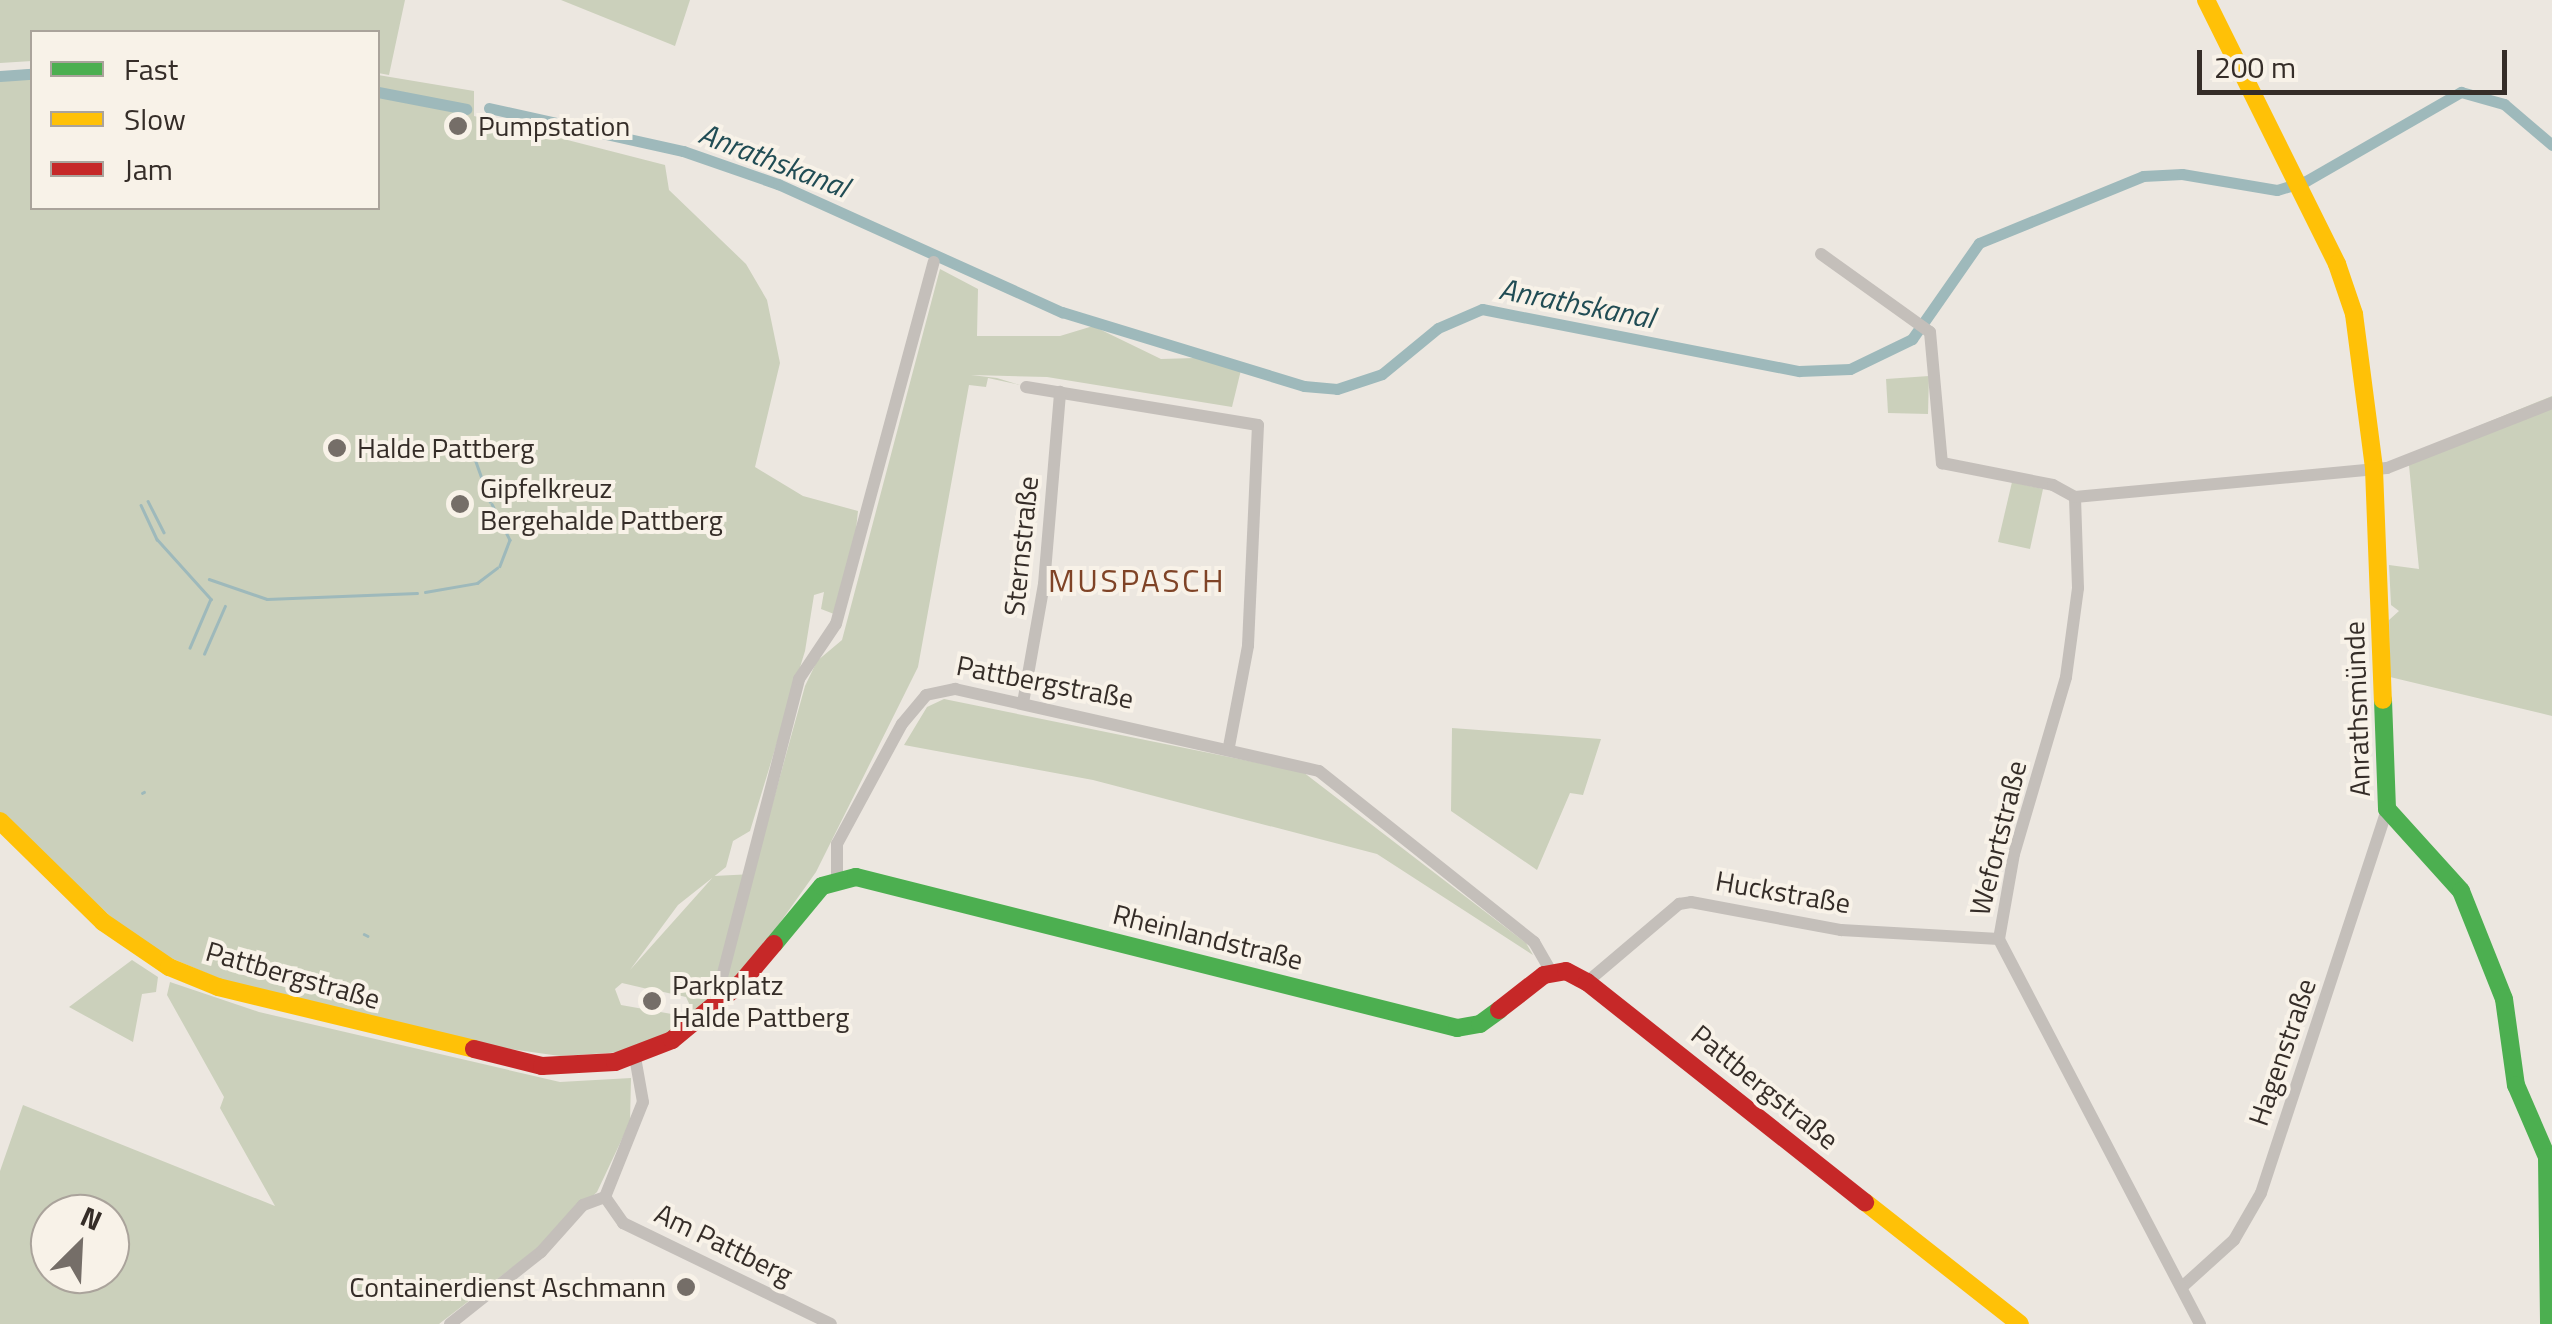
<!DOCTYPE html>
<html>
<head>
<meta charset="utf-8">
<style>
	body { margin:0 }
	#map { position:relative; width:2552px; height:1324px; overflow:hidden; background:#ece7e0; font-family:"Titillium Web",sans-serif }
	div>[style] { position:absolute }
	.green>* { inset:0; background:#cbd0bb }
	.stream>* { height:2.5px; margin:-1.25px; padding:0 1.25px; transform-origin:1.25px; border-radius:1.25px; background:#9eb9bb }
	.canal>* { height:11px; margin:-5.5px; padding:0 5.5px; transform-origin:5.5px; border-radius:5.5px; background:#9eb9bb }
	.street>* { height:12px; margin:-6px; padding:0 6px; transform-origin:6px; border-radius:6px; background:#c4bfba }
	.fast>* { height:18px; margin:-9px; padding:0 9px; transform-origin:9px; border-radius:9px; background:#4caf50 }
	.slow>* { height:18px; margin:-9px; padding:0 9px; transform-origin:9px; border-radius:9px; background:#ffc107 }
	.jam>* { height:18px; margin:-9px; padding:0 9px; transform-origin:9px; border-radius:9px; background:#c62828 }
	.dots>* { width:28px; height:28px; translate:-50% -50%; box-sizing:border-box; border:5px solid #f8f2e8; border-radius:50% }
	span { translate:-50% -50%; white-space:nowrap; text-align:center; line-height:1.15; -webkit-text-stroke:8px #f8f2e8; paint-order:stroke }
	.poi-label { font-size:28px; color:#352d28 }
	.left { translate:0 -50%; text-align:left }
	.right { translate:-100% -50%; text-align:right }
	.street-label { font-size:28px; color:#352d28 }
	.water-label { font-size:30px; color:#204c54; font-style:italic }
	.quarter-label { font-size:32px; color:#7f4326; letter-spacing:2.5px }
	.legend { position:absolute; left:30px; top:30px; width:350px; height:180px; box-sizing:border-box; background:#f8f2e8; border:2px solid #aaa39b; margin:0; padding:12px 18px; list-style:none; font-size:30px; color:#352d28 }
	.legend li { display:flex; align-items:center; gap:20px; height:50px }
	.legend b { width:50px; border:2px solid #aaa39b }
	.north { position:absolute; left:30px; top:1194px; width:100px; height:100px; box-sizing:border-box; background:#f8f2e8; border:2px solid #aaa39b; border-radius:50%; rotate:24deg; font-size:28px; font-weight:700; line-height:40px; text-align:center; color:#352d28 }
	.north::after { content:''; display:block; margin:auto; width:35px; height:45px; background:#756e68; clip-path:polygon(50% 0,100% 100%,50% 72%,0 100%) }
	.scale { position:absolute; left:2197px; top:50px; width:310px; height:45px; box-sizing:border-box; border:5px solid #352d28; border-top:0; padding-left:12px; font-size:30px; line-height:35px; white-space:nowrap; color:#352d28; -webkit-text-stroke:8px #f8f2e8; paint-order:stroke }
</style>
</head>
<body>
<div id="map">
	<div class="green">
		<div style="clip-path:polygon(0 0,405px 0,389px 75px,378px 73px,378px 32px,32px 32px,32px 61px,0 63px)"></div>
		<div style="clip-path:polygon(561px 0,690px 0,675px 46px)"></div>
		<div style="clip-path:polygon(32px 69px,32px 208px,378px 208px,378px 75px,474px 91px,474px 116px,665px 165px,669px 190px,746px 264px,767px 300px,780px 363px,755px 467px,803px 496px,858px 511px,854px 548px,834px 614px,821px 609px,824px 592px,814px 595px,805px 651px,750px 831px,733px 841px,726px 867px,678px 905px,630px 970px,714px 876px,753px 874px,805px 686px,817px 661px,842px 640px,940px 269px,978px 289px,977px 336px,1060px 336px,1093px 326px,1161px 359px,1195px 358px,1241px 370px,1232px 407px,1047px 377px,971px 375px,997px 378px,1020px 385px,988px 378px,986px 387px,969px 385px,918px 667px,816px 872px,747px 969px,693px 1012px,686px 997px,659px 991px,657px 1000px,652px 990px,622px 983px,615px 989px,621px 1005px,683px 1016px,687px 1024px,623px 1052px,560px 1056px,467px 1043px,232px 984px,164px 955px,122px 927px,0 813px,0 72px)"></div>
		<div style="clip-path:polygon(1929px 376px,1928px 414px,1888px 413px,1886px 379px)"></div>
		<div style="clip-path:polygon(2552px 396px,2552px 716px,2390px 677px,2389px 620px,2399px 611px,2391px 605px,2389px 565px,2419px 569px,2408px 455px)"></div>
		<div style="clip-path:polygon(2012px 482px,2043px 489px,2030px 549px,1998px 542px)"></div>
		<div style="clip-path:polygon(944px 699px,1303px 772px,1526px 943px,1533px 955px,1377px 854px,1093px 780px,904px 745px,927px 707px)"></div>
		<div style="clip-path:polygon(1452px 728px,1601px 739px,1583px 795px,1570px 793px,1537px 870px,1451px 811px)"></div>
		<div style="clip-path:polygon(132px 960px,158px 977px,156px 992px,142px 994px,133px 1042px,69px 1007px)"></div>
		<div style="clip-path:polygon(evenodd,170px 982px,259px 1012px,560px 1082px,631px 1078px,630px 1122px,597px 1192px,544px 1243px,439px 1324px,0 1324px,0 1171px,23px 1105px,275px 1206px,220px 1108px,224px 1097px,167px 995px,170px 982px,50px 1214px,110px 1214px,110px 1274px,50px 1274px,50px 1214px)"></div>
	</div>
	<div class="stream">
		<div style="left:469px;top:442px;width:63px;rotate:70.4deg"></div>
		<div style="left:148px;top:501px;width:35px;rotate:63deg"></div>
		<div style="left:492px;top:504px;width:40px;rotate:63.4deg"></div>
		<div style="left:510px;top:540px;width:28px;rotate:111deg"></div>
		<div style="left:141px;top:505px;width:38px;rotate:65deg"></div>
		<div style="left:157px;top:539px;width:81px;rotate:48deg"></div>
		<div style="left:211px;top:599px;width:53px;rotate:113.2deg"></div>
		<div style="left:209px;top:579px;width:61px;rotate:19deg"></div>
		<div style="left:267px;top:599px;width:150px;rotate:-2.3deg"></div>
		<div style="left:425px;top:592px;width:53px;rotate:-9.8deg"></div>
		<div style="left:477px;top:583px;width:25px;rotate:-37deg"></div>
		<div style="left:204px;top:654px;width:52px;rotate:-66.4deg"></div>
		<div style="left:142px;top:793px;width:2px;rotate:-27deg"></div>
		<div style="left:364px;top:934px;width:4px;rotate:27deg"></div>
	</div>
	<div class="canal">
		<div style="left:0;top:76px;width:32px;rotate:-4deg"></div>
		<div style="left:378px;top:92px;width:90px;rotate:10.9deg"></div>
		<div style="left:489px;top:108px;width:199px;rotate:12.5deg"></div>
		<div style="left:683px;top:151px;width:101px;rotate:19.2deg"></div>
		<div style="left:778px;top:184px;width:312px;rotate:24.3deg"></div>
		<div style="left:1062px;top:312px;width:253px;rotate:17deg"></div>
		<div style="left:1304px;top:386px;width:33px;rotate:5deg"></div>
		<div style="left:1337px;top:389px;width:47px;rotate:-18.4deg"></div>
		<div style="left:1382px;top:374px;width:72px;rotate:-39.4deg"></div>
		<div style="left:1438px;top:328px;width:48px;rotate:-23.4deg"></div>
		<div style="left:1482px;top:309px;width:323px;rotate:11.1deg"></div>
		<div style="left:1799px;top:371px;width:51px;rotate:-2.2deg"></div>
		<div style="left:1850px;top:369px;width:69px;rotate:-25.8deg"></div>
		<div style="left:1912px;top:339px;width:117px;rotate:-55.1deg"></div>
		<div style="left:1979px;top:243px;width:177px;rotate:-22.2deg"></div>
		<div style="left:2143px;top:176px;width:39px;rotate:-3deg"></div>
		<div style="left:2182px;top:174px;width:96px;rotate:9.6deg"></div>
		<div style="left:2277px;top:190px;width:30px;rotate:-17deg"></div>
		<div style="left:2306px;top:181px;width:179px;rotate:-29.9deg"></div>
		<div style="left:2461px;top:92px;width:45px;rotate:15.6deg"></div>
		<div style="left:2504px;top:104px;width:63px;rotate:40.5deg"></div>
	</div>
	<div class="street">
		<div style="left:1821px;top:254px;width:134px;rotate:35.6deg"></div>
		<div style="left:1930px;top:332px;width:132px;rotate:84.8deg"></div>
		<div style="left:1942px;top:463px;width:113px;rotate:11.2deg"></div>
		<div style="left:2053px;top:485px;width:25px;rotate:29deg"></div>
		<div style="left:1026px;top:387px;width:235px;rotate:9.3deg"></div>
		<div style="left:1258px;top:425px;width:221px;rotate:92.6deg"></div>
		<div style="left:1248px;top:646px;width:103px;rotate:100.7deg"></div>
		<div style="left:1023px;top:703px;width:121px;rotate:-80deg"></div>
		<div style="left:1044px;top:584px;width:193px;rotate:-85.2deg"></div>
		<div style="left:837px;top:880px;width:36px;rotate:-90deg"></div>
		<div style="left:837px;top:844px;width:136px;rotate:-61.6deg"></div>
		<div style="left:902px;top:724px;width:38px;rotate:-50deg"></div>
		<div style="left:926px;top:695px;width:30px;rotate:-12deg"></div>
		<div style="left:955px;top:689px;width:373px;rotate:12.7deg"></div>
		<div style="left:1319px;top:771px;width:275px;rotate:38.5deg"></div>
		<div style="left:1534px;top:942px;width:34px;rotate:60deg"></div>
		<div style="left:1587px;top:982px;width:121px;rotate:-40.3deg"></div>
		<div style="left:1679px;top:904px;width:12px;rotate:-9deg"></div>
		<div style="left:1691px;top:902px;width:153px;rotate:10.6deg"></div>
		<div style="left:1841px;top:930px;width:158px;rotate:3.3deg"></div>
		<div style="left:724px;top:1000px;width:19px;rotate:-99deg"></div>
		<div style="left:721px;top:981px;width:312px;rotate:-75.5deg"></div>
		<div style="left:799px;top:679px;width:66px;rotate:-56.1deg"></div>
		<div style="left:836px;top:624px;width:375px;rotate:-74.9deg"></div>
		<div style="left:605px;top:1197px;width:32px;rotate:55deg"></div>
		<div style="left:623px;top:1223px;width:231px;rotate:25.9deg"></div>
		<div style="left:2182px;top:1287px;width:70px;rotate:-42.1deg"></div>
		<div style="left:2234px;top:1240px;width:54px;rotate:-60.1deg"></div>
		<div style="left:2261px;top:1193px;width:404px;rotate:-71.8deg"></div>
		<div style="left:450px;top:1324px;width:116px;rotate:-38.4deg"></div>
		<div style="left:541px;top:1252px;width:63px;rotate:-48.2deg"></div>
		<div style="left:583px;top:1205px;width:23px;rotate:-20deg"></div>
		<div style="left:605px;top:1197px;width:102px;rotate:-68.2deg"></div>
		<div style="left:643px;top:1102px;width:46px;rotate:-100.1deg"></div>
		<div style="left:2200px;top:1324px;width:434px;rotate:-117.6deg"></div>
		<div style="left:1999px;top:939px;width:86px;rotate:-80deg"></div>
		<div style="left:2014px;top:854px;width:184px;rotate:-73.6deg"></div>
		<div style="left:2066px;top:677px;width:90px;rotate:-82.3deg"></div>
		<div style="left:2078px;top:588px;width:91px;rotate:-91.9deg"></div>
		<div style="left:2075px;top:497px;width:313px;rotate:-5.3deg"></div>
		<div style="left:2387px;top:468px;width:177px;rotate:-21.5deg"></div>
	</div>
	<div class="fast">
		<div style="left:2383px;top:700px;width:109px;rotate:87.9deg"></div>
		<div style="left:2387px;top:809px;width:110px;rotate:47.9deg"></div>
		<div style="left:2461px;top:891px;width:116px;rotate:68.3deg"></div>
		<div style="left:2504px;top:999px;width:87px;rotate:82.1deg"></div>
		<div style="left:2516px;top:1085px;width:78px;rotate:66.7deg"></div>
		<div style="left:2547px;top:1157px;width:167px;rotate:89.3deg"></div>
		<div style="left:774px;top:944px;width:75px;rotate:-50.4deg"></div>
		<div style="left:822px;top:886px;width:35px;rotate:-15deg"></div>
		<div style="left:856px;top:877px;width:620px;rotate:14.1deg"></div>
		<div style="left:1457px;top:1028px;width:23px;rotate:-10deg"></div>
		<div style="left:1480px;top:1024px;width:24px;rotate:-36deg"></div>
	</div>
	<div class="slow">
		<div style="left:2206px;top:0;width:295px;rotate:63.6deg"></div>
		<div style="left:2337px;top:264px;width:53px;rotate:71.2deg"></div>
		<div style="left:2354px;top:314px;width:156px;rotate:82.6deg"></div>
		<div style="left:2374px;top:469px;width:231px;rotate:87.8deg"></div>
		<div style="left:0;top:821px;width:144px;rotate:44.4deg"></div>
		<div style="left:103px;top:922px;width:80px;rotate:34.3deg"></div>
		<div style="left:169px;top:967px;width:53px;rotate:22.2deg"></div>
		<div style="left:218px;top:987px;width:263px;rotate:13.6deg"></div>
		<div style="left:1865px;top:1202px;width:197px;rotate:38.2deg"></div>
	</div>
	<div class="jam">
		<div style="left:1499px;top:1010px;width:57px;rotate:-37.9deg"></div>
		<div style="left:1544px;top:975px;width:22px;rotate:-10deg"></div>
		<div style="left:1566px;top:971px;width:24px;rotate:28deg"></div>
		<div style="left:1587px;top:982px;width:355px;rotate:38.4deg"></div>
		<div style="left:474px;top:1049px;width:70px;rotate:14deg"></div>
		<div style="left:542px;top:1066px;width:73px;rotate:-3.1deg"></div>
		<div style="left:615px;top:1062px;width:61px;rotate:-21.1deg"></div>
		<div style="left:672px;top:1040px;width:89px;rotate:-39.6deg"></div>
		<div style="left:741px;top:983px;width:51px;rotate:-49.8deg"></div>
	</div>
	<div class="dots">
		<div style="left:458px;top:126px;background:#756e68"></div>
		<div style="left:337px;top:448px;background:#756e68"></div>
		<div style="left:460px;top:504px;background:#756e68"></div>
		<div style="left:652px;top:1001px;background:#756e68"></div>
		<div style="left:686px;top:1287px;background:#756e68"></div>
	</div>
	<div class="poi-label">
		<span class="left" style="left:478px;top:126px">Pumpstation</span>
		<span class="left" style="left:357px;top:448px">Halde Pattberg</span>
		<span class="left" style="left:480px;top:504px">Gipfelkreuz<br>Bergehalde Pattberg</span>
		<span class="left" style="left:672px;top:1001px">Parkplatz<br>Halde Pattberg</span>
		<span class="right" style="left:666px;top:1287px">Containerdienst Aschmann</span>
	</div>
	<div class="street-label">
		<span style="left:1021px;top:546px;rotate:-84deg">Sternstraße</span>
		<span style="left:1045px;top:682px;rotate:11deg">Pattbergstraße</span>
		<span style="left:2357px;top:709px;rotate:-92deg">Anrathsmünde</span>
		<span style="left:1998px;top:838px;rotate:-76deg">Wefortstraße</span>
		<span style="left:1783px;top:892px;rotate:10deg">Huckstraße</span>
		<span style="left:1208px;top:937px;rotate:14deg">Rheinlandstraße</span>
		<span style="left:293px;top:975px;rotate:16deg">Pattbergstraße</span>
		<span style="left:2282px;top:1052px;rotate:-71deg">Hagenstraße</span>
		<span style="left:1765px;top:1087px;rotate:39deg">Pattbergstraße</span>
		<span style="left:724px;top:1244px;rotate:26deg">Am Pattberg</span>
	</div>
	<div class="water-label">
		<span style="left:774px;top:160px;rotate:21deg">Anrathskanal</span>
		<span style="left:1577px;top:303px;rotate:11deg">Anrathskanal</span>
	</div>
	<div class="quarter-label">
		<span style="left:1137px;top:580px">MUSPASCH</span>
	</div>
	<ul class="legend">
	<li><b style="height:12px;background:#4caf50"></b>Fast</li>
	<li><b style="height:12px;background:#ffc107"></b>Slow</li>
	<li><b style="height:12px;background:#c62828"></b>Jam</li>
	</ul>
	<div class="north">N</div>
	<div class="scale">200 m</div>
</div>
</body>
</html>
